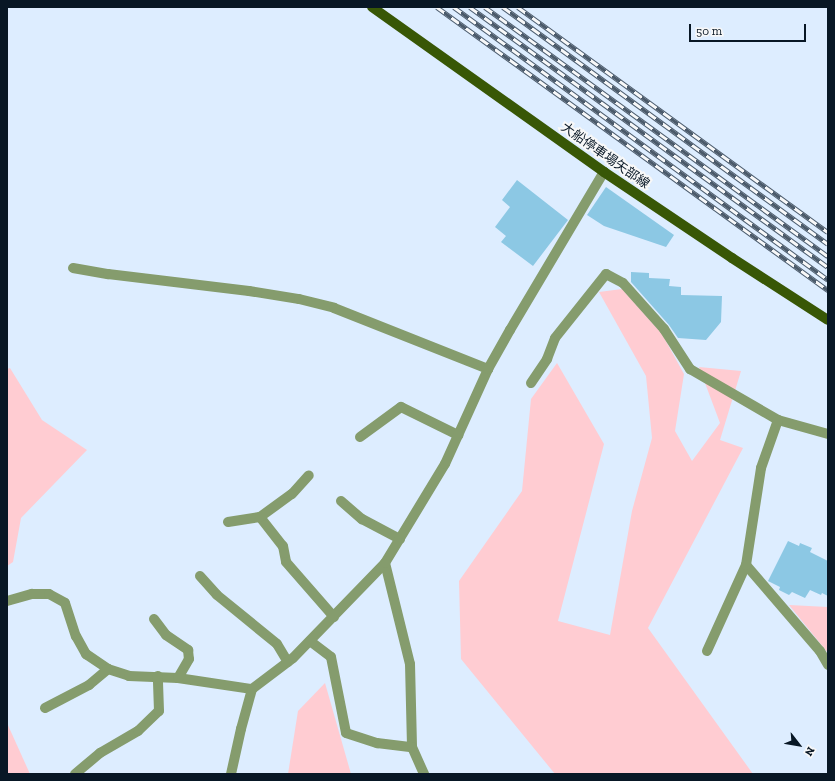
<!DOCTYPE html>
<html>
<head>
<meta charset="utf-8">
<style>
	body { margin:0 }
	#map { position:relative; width:835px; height:781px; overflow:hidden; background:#ddedff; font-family:"Zilla Slab","Noto Sans JP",serif }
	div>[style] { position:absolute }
	.green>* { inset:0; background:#ffccd2 }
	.building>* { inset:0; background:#8cc8e4 }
	.minor>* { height:10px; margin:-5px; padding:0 5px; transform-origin:5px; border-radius:5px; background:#859c6d }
	.major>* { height:10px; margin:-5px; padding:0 5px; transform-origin:5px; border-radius:5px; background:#385706 }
	.rail>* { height:4.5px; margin-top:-2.25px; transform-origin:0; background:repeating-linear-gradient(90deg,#f8f8f8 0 9px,#4b5a6a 0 18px); box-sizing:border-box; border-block:1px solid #4b5a6a }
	span { translate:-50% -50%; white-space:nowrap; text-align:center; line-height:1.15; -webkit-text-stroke:4px #f8f8f8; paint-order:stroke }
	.street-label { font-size:13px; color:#081725 }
	.frame { position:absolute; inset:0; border:8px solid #081725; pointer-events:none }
	.north { position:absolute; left:779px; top:725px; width:40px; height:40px; -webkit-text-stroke:3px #f8f8f8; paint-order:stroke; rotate:121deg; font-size:11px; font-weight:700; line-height:16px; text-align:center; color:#081725 }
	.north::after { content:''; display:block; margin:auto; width:14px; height:18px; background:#081725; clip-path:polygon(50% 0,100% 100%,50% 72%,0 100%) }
	.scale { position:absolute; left:689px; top:24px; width:117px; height:18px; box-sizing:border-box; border:2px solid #081725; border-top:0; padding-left:5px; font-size:12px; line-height:14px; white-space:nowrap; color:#081725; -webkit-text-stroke:3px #f8f8f8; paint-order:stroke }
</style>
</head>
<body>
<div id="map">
	<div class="green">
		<div style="clip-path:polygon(622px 289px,662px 334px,684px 374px,675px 431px,692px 461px,720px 423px,699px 367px,741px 371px,720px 440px,743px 448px,648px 628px,753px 774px,555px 774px,461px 659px,459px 581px,522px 491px,531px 399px,557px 363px,604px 444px,558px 621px,610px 635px,632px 511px,652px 438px,646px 376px,599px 292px)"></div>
		<div style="clip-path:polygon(10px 368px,42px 420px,87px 450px,21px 518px,13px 562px,7px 566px,7px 369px)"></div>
		<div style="clip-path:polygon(789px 605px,828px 607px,828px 653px)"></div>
		<div style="clip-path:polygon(325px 683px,351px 774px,288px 774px,298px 711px)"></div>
		<div style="clip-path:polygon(7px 723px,30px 774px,7px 774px)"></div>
	</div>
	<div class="building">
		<div style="clip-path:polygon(517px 180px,568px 220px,533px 266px,501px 242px,506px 236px,495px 227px,510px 207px,502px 200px)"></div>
		<div style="clip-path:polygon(606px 187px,674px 235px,666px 247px,604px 226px,587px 215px)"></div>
		<div style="clip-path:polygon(631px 272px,649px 273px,649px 278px,670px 279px,669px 286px,681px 287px,681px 295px,722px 296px,721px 322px,706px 340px,678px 338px,669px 325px,631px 282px)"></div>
		<div style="clip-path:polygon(788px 541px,799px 546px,800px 543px,812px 548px,810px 552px,828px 561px,828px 596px,822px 593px,821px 595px,810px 590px,805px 598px,792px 592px,789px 595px,779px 590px,780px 587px,768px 581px)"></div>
	</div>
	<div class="minor">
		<div style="left:73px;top:268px;width:36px;rotate:10deg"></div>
		<div style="left:108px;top:274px;width:142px;rotate:6.9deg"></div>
		<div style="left:249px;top:291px;width:51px;rotate:9.1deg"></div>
		<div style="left:299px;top:299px;width:36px;rotate:14deg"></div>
		<div style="left:334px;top:308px;width:166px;rotate:21.6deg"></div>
		<div style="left:531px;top:383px;width:29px;rotate:-56deg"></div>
		<div style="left:547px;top:359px;width:22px;rotate:-69deg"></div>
		<div style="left:555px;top:338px;width:82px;rotate:-51.4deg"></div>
		<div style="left:606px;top:274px;width:19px;rotate:28deg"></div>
		<div style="left:623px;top:283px;width:62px;rotate:48.3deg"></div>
		<div style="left:664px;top:329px;width:48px;rotate:57deg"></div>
		<div style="left:690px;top:369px;width:102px;rotate:30.1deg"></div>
		<div style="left:778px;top:420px;width:52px;rotate:15.6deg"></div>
		<div style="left:360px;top:437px;width:51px;rotate:-36.2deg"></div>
		<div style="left:401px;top:407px;width:64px;rotate:26.2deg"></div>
		<div style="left:341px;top:501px;width:28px;rotate:41deg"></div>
		<div style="left:362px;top:519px;width:43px;rotate:27.8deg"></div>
		<div style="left:260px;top:517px;width:37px;rotate:52deg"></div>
		<div style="left:283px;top:546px;width:16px;rotate:79deg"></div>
		<div style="left:286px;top:562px;width:73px;rotate:48.9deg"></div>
		<div style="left:228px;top:522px;width:32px;rotate:-9deg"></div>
		<div style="left:260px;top:517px;width:39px;rotate:-36deg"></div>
		<div style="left:292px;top:494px;width:25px;rotate:-48deg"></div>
		<div style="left:385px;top:563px;width:104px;rotate:76.1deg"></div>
		<div style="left:410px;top:664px;width:83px;rotate:88.6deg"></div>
		<div style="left:412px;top:747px;width:30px;rotate:66deg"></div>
		<div style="left:746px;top:565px;width:113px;rotate:49.3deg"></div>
		<div style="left:820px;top:651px;width:16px;rotate:60deg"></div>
		<div style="left:200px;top:576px;width:25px;rotate:48deg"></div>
		<div style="left:217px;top:595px;width:77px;rotate:39.2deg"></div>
		<div style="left:277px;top:644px;width:21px;rotate:59deg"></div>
		<div style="left:7px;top:601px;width:26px;rotate:-16deg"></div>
		<div style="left:32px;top:594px;width:17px"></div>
		<div style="left:49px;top:594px;width:18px;rotate:29deg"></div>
		<div style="left:65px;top:603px;width:35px;rotate:72deg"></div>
		<div style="left:76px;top:636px;width:21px;rotate:61deg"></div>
		<div style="left:86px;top:654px;width:27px;rotate:34deg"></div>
		<div style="left:108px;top:669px;width:22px;rotate:18deg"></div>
		<div style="left:129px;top:676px;width:49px;rotate:2.3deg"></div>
		<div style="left:178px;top:678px;width:75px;rotate:8.5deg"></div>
		<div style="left:154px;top:619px;width:20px;rotate:53deg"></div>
		<div style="left:166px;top:635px;width:27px;rotate:34deg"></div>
		<div style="left:188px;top:650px;width:9px;rotate:84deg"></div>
		<div style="left:189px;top:659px;width:22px;rotate:120deg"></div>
		<div style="left:310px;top:641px;width:26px;rotate:37deg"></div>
		<div style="left:331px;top:657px;width:77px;rotate:78.8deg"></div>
		<div style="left:346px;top:733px;width:33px;rotate:18deg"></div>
		<div style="left:377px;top:743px;width:35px;rotate:7deg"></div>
		<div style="left:707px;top:651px;width:94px;rotate:-65.6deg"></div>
		<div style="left:746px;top:565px;width:98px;rotate:-81.2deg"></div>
		<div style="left:761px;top:468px;width:51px;rotate:-70.5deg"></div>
		<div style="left:45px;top:708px;width:50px;rotate:-27.6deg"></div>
		<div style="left:89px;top:685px;width:25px;rotate:-40deg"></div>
		<div style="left:75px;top:774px;width:33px;rotate:-40deg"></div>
		<div style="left:100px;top:753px;width:44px;rotate:-30.1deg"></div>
		<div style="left:138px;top:731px;width:29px;rotate:-44deg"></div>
		<div style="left:159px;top:711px;width:35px;rotate:-92deg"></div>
		<div style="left:231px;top:774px;width:46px;rotate:-77.5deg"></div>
		<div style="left:241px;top:729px;width:41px;rotate:-74.6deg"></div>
		<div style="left:252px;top:689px;width:51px;rotate:-37.1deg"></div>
		<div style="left:293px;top:658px;width:132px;rotate:-45.9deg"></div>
		<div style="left:385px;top:563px;width:116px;rotate:-58.8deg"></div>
		<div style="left:445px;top:464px;width:104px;rotate:-65.6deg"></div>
		<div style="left:488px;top:369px;width:45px;rotate:-60.6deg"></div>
		<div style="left:510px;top:330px;width:184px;rotate:-59.3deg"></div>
	</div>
	<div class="major">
		<div style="left:372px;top:7px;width:285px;rotate:35.4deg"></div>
		<div style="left:604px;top:172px;width:154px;rotate:33.9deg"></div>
		<div style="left:732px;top:258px;width:114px;rotate:32.9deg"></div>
	</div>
	<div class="rail">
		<div style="left:437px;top:7px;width:483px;rotate:35.9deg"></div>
		<div style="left:454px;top:7px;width:463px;rotate:36.1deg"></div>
		<div style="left:470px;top:7px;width:442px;rotate:36deg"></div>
		<div style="left:485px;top:7px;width:424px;rotate:36deg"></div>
		<div style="left:503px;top:7px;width:402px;rotate:36.1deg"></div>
		<div style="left:518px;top:7px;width:383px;rotate:36deg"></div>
	</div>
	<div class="street-label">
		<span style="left:605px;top:156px;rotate:35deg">大船停車場矢部線</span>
	</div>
	<div class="frame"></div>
	<div class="north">N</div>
	<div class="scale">50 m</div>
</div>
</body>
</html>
